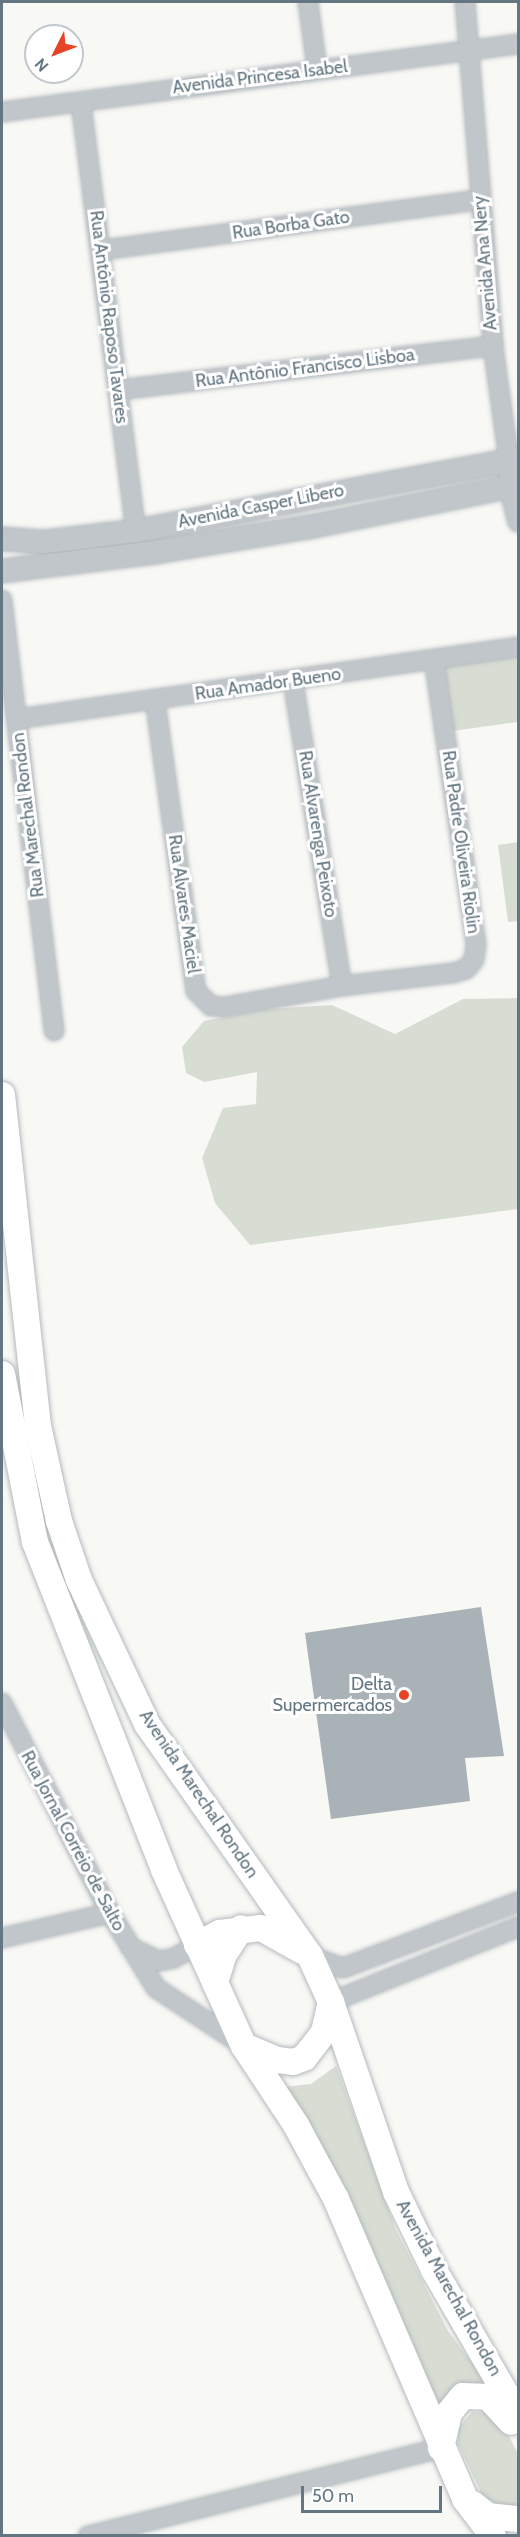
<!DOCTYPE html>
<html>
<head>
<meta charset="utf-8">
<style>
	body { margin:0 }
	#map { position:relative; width:520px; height:2537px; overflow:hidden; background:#f8f8f5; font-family:Cabin,sans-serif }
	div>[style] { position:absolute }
	.green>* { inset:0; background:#d8ddd4 }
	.building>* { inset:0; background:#a8b2b7 }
	.roads { filter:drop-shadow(0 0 2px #b4babe) drop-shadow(0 0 2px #b4babe) }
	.minor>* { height:18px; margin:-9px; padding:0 9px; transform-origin:9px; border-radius:9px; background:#c1c6ca }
	.tertiary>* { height:22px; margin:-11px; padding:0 11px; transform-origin:11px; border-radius:11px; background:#c1c6ca }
	.secondary>* { height:26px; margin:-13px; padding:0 13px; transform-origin:13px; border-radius:13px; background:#fff }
	.dots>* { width:16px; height:16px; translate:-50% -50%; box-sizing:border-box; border:3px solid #fff; border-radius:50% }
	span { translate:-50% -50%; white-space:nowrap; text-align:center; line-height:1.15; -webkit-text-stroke:6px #fff; paint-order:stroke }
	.street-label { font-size:18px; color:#637681 }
	.poi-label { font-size:18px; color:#637681 }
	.right { translate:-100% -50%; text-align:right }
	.frame { position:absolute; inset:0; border:3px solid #637681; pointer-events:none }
	.north { position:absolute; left:24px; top:24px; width:60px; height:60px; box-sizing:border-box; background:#fff; border:2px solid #c1c8cd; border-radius:50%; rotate:228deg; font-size:16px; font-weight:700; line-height:24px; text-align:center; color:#637681 }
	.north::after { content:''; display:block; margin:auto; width:21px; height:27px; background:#e74427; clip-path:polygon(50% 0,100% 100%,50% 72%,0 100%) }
	.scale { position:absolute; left:301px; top:2486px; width:141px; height:27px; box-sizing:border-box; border:3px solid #637681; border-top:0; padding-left:8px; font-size:18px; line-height:21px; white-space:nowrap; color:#637681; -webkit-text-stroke:4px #fff; paint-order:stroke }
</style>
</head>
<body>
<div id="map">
	<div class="green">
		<div style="clip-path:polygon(518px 647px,518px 722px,445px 732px,434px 659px)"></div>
		<div style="clip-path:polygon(518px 842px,518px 921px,508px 922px,498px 845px)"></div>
		<div style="clip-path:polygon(518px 998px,518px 1209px,250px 1245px,215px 1203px,202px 1158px,223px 1108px,256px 1104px,257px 1072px,204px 1082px,186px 1073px,182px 1047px,204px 1021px,267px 1009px,332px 1005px,395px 1034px,463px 999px)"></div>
		<div style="clip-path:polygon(336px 2066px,396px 2230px,448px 2331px,486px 2382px,448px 2394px,433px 2416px,284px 2087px,311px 2084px)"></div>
		<div style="clip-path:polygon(472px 2412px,491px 2413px,503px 2424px,518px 2454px,518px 2503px,511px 2507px,496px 2508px,484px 2499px,458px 2444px,459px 2427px)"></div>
	</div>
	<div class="building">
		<div style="clip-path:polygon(481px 1607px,504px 1756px,465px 1758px,470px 1801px,331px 1819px,305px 1633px)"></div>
	</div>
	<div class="roads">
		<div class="minor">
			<div style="left:308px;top:2px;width:68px;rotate:82.3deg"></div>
			<div style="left:465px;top:2px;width:345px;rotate:85.3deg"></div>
			<div style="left:493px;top:346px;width:117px;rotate:82.1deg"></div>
			<div style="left:509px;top:462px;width:25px;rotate:90deg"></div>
			<div style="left:509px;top:487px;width:36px;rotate:76deg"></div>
			<div style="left:81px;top:103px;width:432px;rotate:82.7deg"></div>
			<div style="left:2px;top:112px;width:520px;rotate:-7.51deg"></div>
			<div style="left:103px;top:250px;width:379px;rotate:-7.6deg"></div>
			<div style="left:118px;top:390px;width:378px;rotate:-6.7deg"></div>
			<div style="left:2px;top:600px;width:434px;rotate:83.1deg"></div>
			<div style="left:293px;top:681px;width:309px;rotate:80.9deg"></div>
			<div style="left:155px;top:700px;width:294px;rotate:82deg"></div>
			<div style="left:196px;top:991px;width:21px;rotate:45deg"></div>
			<div style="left:211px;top:1006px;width:13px;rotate:4deg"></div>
			<div style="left:224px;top:1007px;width:120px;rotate:-10.1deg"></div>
			<div style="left:342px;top:986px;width:112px;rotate:-6.7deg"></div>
			<div style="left:453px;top:973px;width:14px;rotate:-17deg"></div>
			<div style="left:466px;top:969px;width:12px;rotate:-48deg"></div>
			<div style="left:474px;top:960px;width:16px;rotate:-83deg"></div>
			<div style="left:476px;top:944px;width:288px;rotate:-98.4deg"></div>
			<div style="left:17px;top:719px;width:506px;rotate:-8.18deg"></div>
			<div style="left:2px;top:1703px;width:236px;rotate:62.8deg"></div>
			<div style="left:110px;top:1913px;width:88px;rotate:58.5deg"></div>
			<div style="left:156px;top:1988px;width:105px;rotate:33.4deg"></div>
			<div style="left:2px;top:1938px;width:111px;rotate:-13deg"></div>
			<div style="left:130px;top:1947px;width:32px;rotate:26deg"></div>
			<div style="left:159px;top:1961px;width:15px;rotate:-11deg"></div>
			<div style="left:174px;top:1958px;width:26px;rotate:-29deg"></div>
			<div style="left:310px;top:1956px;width:35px;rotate:20deg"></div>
			<div style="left:343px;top:1968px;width:187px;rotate:-20.7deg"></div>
			<div style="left:331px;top:2002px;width:201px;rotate:-21.9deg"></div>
			<div style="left:88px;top:2536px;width:364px;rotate:-14deg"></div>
		</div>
		<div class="tertiary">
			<div style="left:2px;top:539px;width:43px;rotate:4deg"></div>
			<div style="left:45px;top:542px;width:92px;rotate:-6.9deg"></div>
			<div style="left:136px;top:531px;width:389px;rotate:-10.7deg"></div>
			<div style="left:2px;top:571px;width:155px;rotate:-7deg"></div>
			<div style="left:156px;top:552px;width:155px;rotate:-9.3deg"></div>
			<div style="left:309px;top:527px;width:213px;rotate:-11.4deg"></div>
		</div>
		<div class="secondary">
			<div style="left:2px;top:1095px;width:333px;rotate:83.8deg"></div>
			<div style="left:38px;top:1426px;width:97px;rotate:77.5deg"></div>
			<div style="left:59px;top:1521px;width:62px;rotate:71.3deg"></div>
			<div style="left:79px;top:1580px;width:159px;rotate:64.7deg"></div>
			<div style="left:147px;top:1724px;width:284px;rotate:54.9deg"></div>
			<div style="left:310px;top:1956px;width:51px;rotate:65.5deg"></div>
			<div style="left:331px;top:2002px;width:201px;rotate:71.1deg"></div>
			<div style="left:396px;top:2192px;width:87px;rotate:64deg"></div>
			<div style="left:434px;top:2270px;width:168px;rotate:59.9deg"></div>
			<div style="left:2px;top:1374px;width:171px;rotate:78.9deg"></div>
			<div style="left:35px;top:1542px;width:352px;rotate:68.5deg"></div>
			<div style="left:164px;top:1870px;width:193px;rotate:65.6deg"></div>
			<div style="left:244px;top:2046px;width:95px;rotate:56.6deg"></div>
			<div style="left:296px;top:2125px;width:84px;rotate:61.6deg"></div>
			<div style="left:336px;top:2199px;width:327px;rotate:66.7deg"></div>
			<div style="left:465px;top:2499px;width:46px;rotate:52.9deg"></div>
			<div style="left:197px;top:1945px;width:26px;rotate:-28deg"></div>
			<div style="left:220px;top:1933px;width:41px;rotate:-7deg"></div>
			<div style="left:261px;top:1928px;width:47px;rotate:29.3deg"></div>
			<div style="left:215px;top:1983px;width:28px;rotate:-73deg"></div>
			<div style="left:223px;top:1956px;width:33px;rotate:-57deg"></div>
			<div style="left:244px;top:2046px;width:36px;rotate:23deg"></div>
			<div style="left:277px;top:2060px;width:16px;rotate:7deg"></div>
			<div style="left:293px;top:2062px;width:12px;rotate:-20deg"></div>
			<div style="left:304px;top:2058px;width:33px;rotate:-52deg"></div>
			<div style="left:324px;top:2032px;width:31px;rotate:-77deg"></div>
			<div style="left:441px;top:2448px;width:36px;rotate:-77deg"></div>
			<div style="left:449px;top:2413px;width:22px;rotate:-51deg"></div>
			<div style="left:463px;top:2396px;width:25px;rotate:2deg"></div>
			<div style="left:488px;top:2397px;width:34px;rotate:47deg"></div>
			<div style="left:473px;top:2504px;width:19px;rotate:39deg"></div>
			<div style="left:488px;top:2516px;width:30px;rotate:6deg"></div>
		</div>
	</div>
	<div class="dots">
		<div style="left:404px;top:1695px;background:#e74427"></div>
	</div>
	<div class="street-label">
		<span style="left:260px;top:77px;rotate:-7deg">Avenida Princesa Isabel</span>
		<span style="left:291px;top:225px;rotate:-8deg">Rua Borba Gato</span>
		<span style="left:485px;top:263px;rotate:-95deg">Avenida Ana Nery</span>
		<span style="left:109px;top:317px;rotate:83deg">Rua Antônio Raposo Tavares</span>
		<span style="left:305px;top:368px;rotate:-7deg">Rua Antônio Francisco Lisboa</span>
		<span style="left:261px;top:506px;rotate:-11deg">Avenida Casper Libero</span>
		<span style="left:268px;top:684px;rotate:-8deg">Rua Amador Bueno</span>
		<span style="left:28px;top:815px;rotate:-97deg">Rua Marechal Rondon</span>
		<span style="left:318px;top:834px;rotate:81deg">Rua Alvarenga Peixoto</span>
		<span style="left:461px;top:842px;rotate:82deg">Rua Padre Oliveira Riolin</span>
		<span style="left:184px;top:904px;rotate:82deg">Rua Alvares Maciel</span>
		<span style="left:199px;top:1794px;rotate:56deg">Avenida Marechal Rondon</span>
		<span style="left:73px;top:1841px;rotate:62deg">Rua Jornal Correio de Salto</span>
		<span style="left:449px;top:2288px;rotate:61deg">Avenida Marechal Rondon</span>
	</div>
	<div class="poi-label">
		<span class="right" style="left:392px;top:1695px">Delta<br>Supermercados</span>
	</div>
	<div class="frame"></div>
	<div class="north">N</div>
	<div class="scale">50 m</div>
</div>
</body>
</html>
